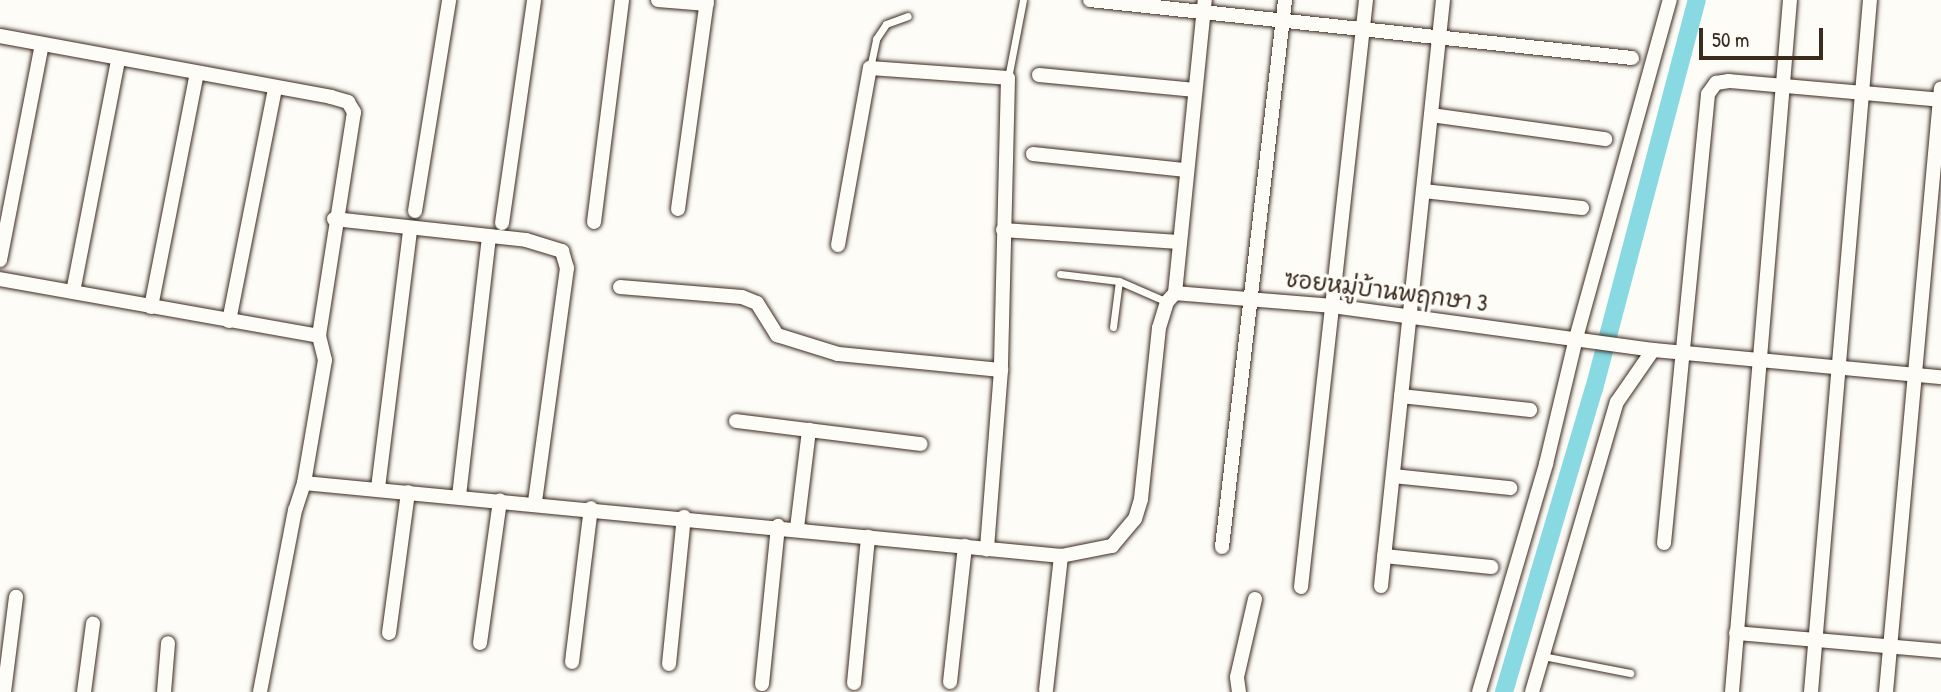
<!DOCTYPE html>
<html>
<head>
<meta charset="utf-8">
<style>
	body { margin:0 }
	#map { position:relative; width:1941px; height:692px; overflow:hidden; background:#fdfcf7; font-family:"Patrick Hand","Playpen Sans Thai",sans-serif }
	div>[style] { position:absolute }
	.canal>* { height:18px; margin:-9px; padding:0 9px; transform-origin:9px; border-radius:9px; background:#88d9e1 }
	.roads { filter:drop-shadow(0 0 2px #3b2a1e) drop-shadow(0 0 2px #3b2a1e) }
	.service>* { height:7px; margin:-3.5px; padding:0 3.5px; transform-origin:3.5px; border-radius:3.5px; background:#fdfcf7 }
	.minor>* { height:14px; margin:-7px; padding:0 7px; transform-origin:7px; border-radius:7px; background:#fdfcf7 }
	span { translate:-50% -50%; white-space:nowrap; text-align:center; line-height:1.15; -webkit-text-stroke:7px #fdfcf7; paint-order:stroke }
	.street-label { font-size:23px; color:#3b2a1e }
	.scale { position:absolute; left:1699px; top:28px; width:124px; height:32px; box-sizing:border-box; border:4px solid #3b2a1e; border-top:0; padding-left:9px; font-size:21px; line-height:24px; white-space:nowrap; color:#3b2a1e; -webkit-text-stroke:5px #fdfcf7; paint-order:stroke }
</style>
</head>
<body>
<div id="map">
	<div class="canal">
		<div style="left:1504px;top:692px;width:316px;rotate:-73.5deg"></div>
		<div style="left:1594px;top:389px;width:402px;rotate:-75.2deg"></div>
	</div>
	<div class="roads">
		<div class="service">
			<div style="left:870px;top:68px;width:30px;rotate:-78deg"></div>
			<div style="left:876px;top:39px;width:18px;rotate:-56deg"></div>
			<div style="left:886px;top:24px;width:23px;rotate:-20deg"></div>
			<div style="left:1008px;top:78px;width:79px;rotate:-79.1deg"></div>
			<div style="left:1060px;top:274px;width:59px;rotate:6.8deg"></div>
			<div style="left:1119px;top:281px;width:52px;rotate:23.6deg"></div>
			<div style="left:1113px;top:327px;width:46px;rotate:-82.6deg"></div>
			<div style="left:1543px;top:656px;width:89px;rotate:11.1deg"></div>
		</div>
		<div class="minor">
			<div style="left:658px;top:0;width:49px;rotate:4.7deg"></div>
			<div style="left:1090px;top:0;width:545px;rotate:6.11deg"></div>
			<div style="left:0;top:36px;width:337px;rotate:10.4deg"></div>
			<div style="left:331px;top:97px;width:18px;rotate:16deg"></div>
			<div style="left:348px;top:102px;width:12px;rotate:59deg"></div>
			<div style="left:354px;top:112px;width:227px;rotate:98.9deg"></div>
			<div style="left:319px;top:336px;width:25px;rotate:76deg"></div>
			<div style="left:325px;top:360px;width:125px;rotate:99.7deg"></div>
			<div style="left:304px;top:483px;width:28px;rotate:108deg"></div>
			<div style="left:295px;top:510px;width:185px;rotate:100.9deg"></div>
			<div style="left:1039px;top:75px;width:157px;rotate:5.5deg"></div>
			<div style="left:1431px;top:115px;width:176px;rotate:7.9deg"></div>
			<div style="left:1033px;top:154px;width:154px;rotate:6deg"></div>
			<div style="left:1423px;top:191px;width:160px;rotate:6.1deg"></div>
			<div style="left:678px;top:209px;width:211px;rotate:-82.1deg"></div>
			<div style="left:415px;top:211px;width:214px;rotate:-80.8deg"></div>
			<div style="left:334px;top:219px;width:193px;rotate:6.2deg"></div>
			<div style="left:526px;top:240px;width:38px;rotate:17deg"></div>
			<div style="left:562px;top:251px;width:18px;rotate:74deg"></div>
			<div style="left:567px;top:268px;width:237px;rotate:97.8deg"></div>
			<div style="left:594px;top:222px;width:224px;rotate:-82.8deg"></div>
			<div style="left:502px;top:223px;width:225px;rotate:-81.8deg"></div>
			<div style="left:1003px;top:230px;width:176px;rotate:3.9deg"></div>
			<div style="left:838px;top:245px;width:180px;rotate:-79.8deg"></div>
			<div style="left:870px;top:68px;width:138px;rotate:4.1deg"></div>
			<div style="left:1008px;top:78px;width:292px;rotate:91.4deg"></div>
			<div style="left:1001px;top:370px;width:180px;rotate:94.5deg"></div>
			<div style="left:0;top:260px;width:220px;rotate:-79deg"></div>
			<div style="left:0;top:279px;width:324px;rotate:10.1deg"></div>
			<div style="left:620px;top:287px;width:122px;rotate:4.7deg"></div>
			<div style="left:742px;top:297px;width:16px;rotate:22deg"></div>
			<div style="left:757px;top:303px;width:38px;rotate:58deg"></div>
			<div style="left:777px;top:335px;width:64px;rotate:17.3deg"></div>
			<div style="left:838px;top:354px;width:164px;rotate:5.6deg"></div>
			<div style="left:73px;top:292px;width:236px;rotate:-79deg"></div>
			<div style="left:1175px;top:293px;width:158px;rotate:4.7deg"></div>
			<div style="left:1332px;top:306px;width:324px;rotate:7.8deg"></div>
			<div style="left:1653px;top:350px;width:289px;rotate:5.4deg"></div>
			<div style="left:151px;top:307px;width:238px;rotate:-78.9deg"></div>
			<div style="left:229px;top:321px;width:237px;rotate:-78.8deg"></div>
			<div style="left:1401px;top:396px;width:130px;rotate:6.2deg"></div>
			<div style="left:736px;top:421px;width:186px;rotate:7.1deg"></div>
			<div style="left:1393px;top:476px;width:118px;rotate:5.9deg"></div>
			<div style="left:304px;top:483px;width:761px;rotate:5.51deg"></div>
			<div style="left:1061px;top:556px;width:52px;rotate:-11.1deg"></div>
			<div style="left:1112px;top:546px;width:35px;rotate:-50deg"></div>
			<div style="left:1135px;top:519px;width:21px;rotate:-73deg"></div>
			<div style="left:1141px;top:499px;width:172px;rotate:-84deg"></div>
			<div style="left:1159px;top:328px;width:27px;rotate:-73deg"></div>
			<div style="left:1167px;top:302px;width:12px;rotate:-48deg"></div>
			<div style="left:1175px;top:293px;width:295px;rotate:-84.2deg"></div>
			<div style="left:378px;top:488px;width:259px;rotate:-82.9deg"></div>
			<div style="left:459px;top:496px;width:261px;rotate:-83.4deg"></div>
			<div style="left:797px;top:528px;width:99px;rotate:-83deg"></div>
			<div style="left:1664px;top:543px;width:451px;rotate:-84.4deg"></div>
			<div style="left:1708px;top:94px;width:14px;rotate:-54deg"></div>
			<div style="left:1716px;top:83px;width:13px;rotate:-9deg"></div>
			<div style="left:1729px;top:81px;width:213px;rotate:5.1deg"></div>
			<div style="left:1222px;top:547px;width:551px;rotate:-83.43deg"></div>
			<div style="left:1384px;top:556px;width:108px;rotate:5.9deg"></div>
			<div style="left:1381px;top:586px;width:589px;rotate:-83.96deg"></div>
			<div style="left:1301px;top:587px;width:591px;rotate:-83.68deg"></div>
			<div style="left:389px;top:633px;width:142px;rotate:-82.3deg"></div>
			<div style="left:1736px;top:633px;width:206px;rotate:5deg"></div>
			<div style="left:480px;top:643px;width:144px;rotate:-82deg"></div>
			<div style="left:572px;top:662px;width:155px;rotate:-83deg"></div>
			<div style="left:669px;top:664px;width:148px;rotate:-84.2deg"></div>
			<div style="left:950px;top:682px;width:137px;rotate:-83.7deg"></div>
			<div style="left:854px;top:683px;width:147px;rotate:-84.5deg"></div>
			<div style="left:762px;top:684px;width:159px;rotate:-84.2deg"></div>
			<div style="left:1046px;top:690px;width:135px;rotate:-83.6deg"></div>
			<div style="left:4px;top:692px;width:96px;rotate:-82.8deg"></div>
			<div style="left:84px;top:692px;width:69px;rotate:-82.5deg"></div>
			<div style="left:164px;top:692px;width:49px;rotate:-85.3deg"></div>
			<div style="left:1239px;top:692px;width:15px;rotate:-98deg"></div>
			<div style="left:1237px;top:677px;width:80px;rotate:-77deg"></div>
			<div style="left:1479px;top:692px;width:238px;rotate:-73.6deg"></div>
			<div style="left:1546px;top:464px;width:130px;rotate:-76.6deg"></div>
			<div style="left:1576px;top:338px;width:351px;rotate:-74.5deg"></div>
			<div style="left:1532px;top:692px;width:302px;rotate:-73.7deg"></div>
			<div style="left:1617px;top:402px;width:63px;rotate:-55.3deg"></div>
			<div style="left:1732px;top:692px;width:694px;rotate:-85.21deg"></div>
			<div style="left:1811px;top:692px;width:695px;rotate:-85.13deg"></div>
			<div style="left:1886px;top:692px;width:606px;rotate:-84.8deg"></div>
		</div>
	</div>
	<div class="street-label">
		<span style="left:1386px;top:291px;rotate:7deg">ซอยหมู่บ้านพฤกษา 3</span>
	</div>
	<div class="scale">50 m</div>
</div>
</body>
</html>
